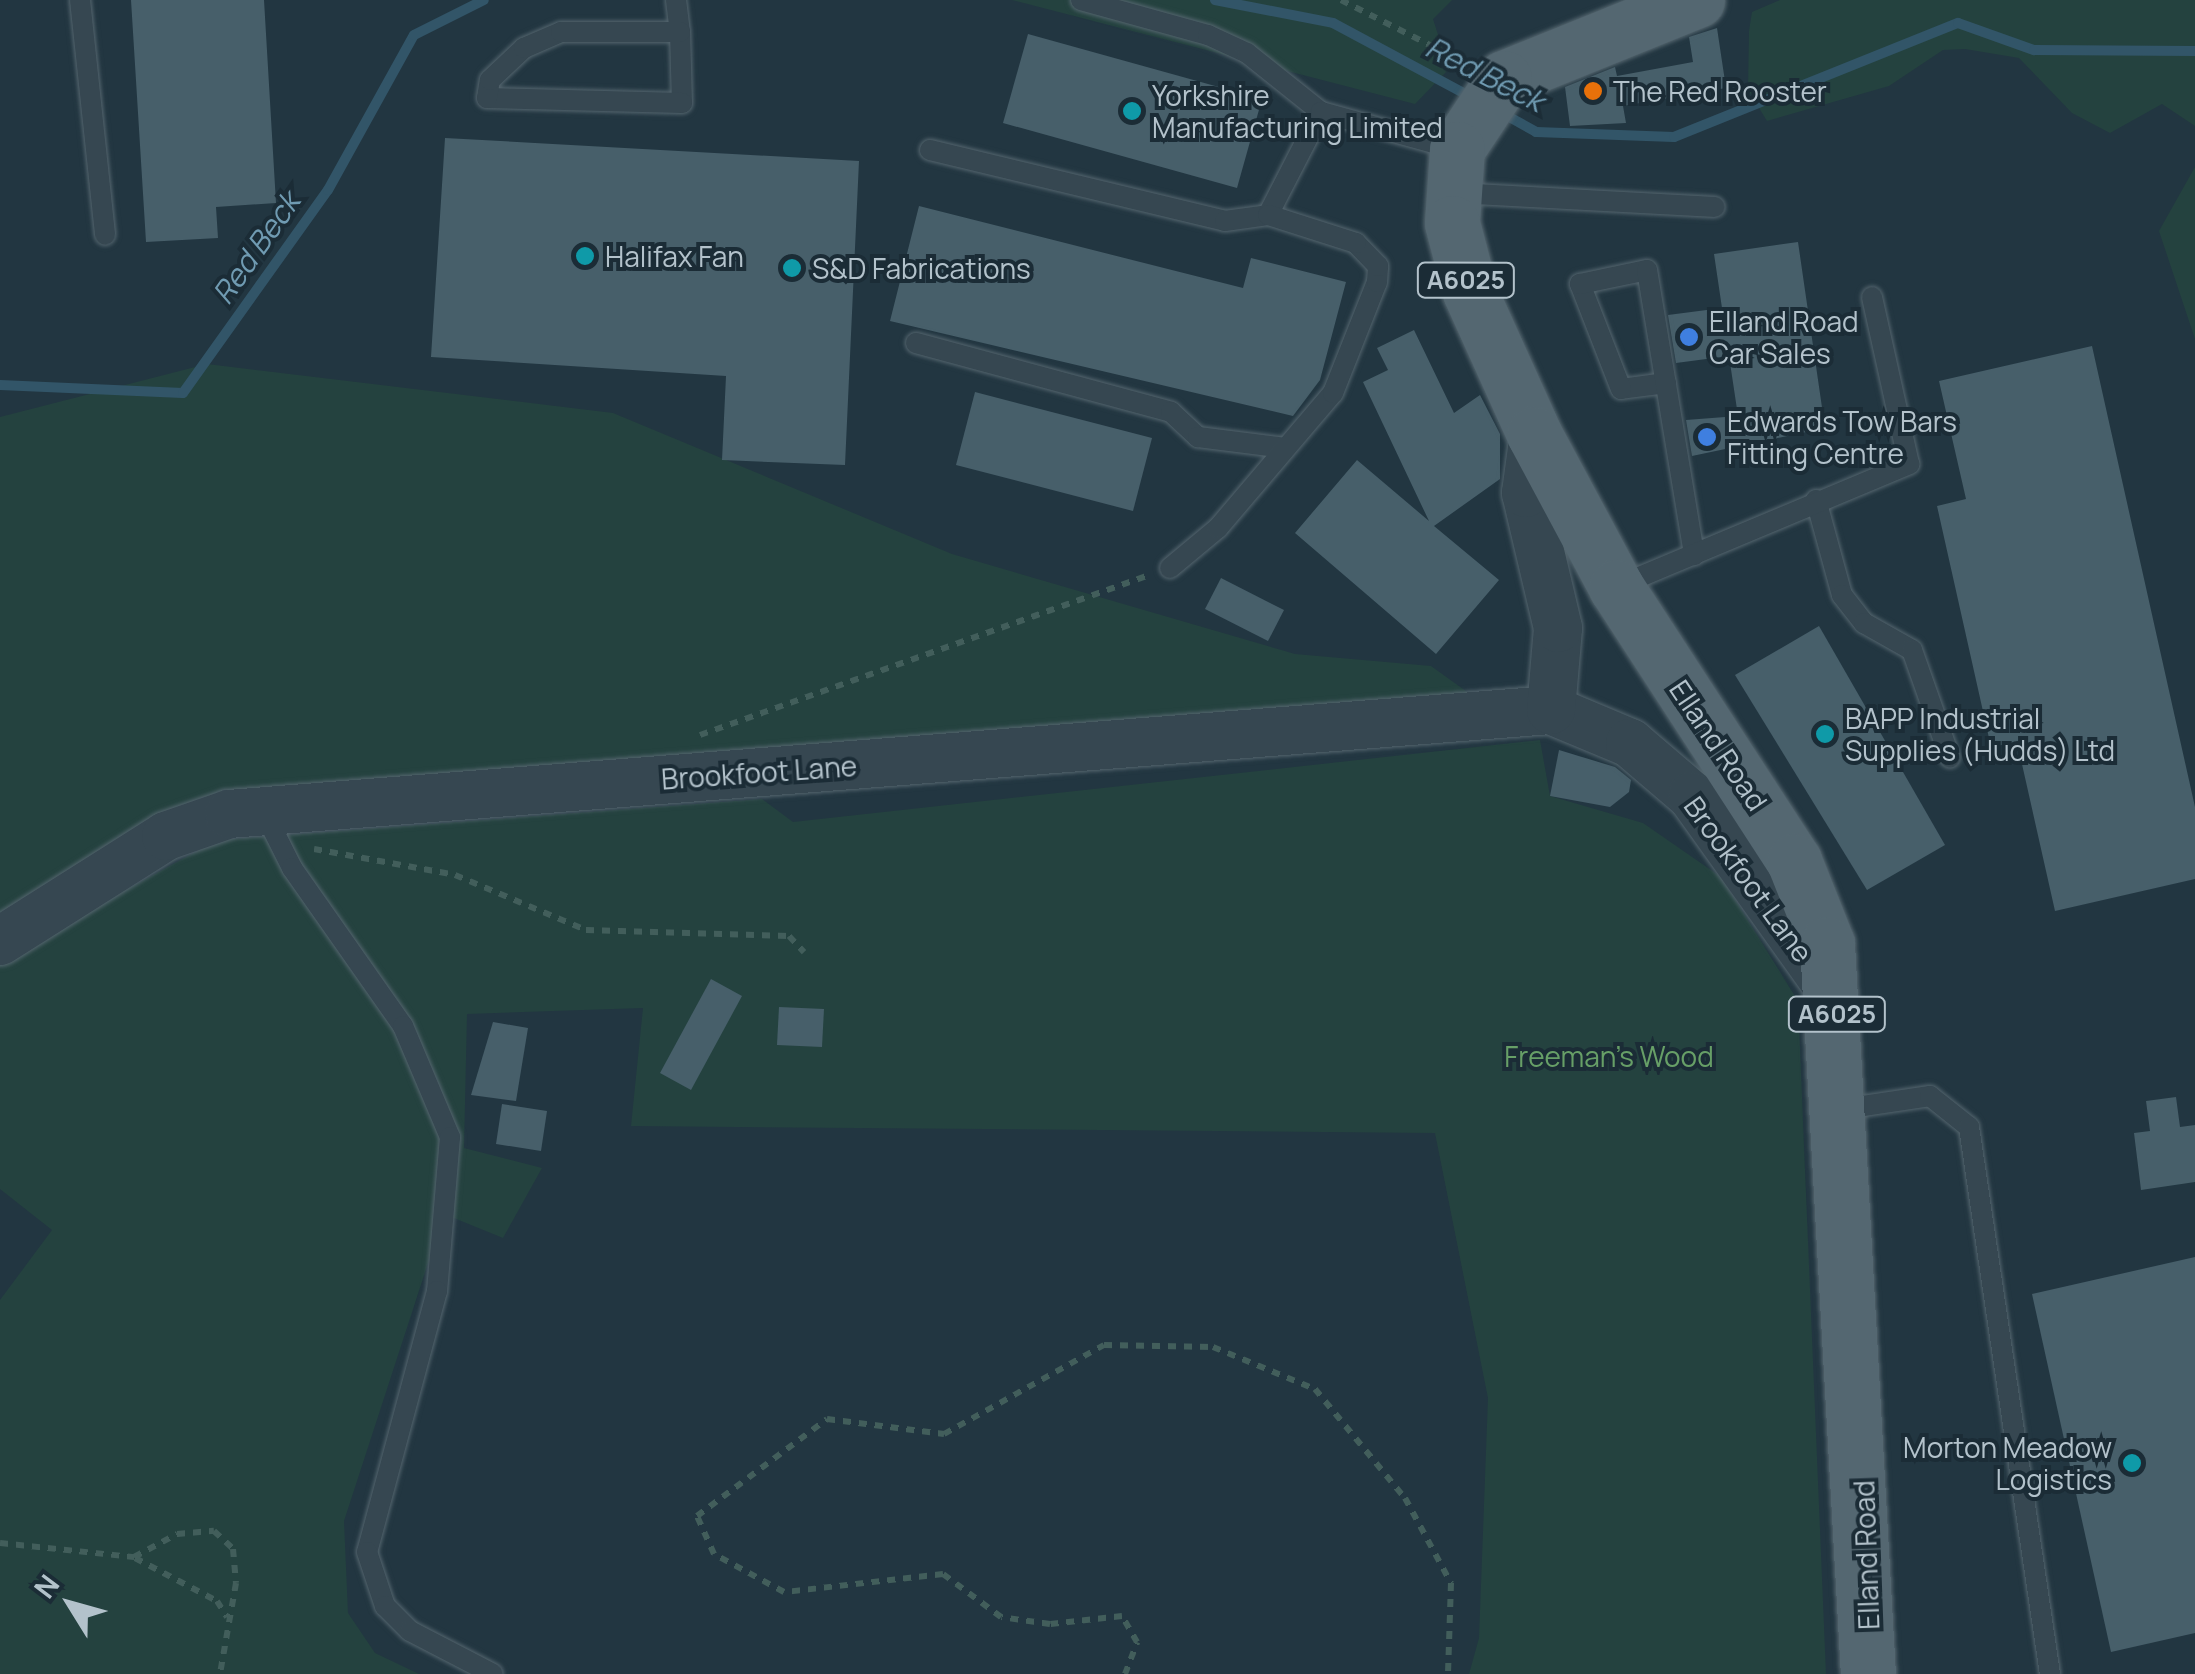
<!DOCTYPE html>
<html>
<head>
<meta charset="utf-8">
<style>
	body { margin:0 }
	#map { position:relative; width:2195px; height:1674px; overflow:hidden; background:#223641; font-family:Manrope,sans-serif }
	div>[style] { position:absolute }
	.green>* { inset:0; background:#24423f }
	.stream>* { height:10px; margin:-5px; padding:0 5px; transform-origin:5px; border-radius:5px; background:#325568 }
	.building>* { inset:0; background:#475f6a }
	.path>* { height:6px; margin-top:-3px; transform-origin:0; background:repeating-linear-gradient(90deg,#425e5b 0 8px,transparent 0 16px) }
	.roads { filter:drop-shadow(0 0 2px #54656e) drop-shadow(0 0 2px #54656e) }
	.service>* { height:20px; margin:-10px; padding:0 10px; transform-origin:10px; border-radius:10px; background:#364751 }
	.tertiary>* { height:48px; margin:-24px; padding:0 24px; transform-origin:24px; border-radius:24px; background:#364751 }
	.primary>* { height:55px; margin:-27.5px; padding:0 27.5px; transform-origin:27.5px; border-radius:27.5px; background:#546771 }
	.dots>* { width:28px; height:28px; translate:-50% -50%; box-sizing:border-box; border:5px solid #1b2c36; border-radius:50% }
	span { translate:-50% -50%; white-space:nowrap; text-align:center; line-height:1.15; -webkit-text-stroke:8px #1b2c36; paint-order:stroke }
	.shield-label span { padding:2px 8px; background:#1b2c36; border:2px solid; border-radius:8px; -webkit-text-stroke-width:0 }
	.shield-label { font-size:25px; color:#b3c2cb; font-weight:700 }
	.poi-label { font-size:28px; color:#b3c2cb }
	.left { translate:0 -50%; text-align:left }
	.right { translate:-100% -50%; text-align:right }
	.street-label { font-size:28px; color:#b3c2cb }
	.park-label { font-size:28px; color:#679f67 }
	.water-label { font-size:30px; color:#709bb2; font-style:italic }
	.north { position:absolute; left:20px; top:1554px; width:100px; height:100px; -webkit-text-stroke:8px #1b2c36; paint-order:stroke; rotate:307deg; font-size:28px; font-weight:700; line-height:40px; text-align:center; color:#b3c2cb }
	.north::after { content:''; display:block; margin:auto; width:35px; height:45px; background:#b3c2cb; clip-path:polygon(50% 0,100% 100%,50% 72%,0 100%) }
</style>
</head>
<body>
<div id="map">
	<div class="green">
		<div style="clip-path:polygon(1012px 0,1452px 0,1433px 19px,1449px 69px,1415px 104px)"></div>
		<div style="clip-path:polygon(1780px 0,2195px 0,2195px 126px,2162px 104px,2110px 133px,2072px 113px,2019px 58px,1965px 49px,1943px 50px,1889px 86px,1767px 121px,1748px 90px,1749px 31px,1752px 12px)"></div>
		<div style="clip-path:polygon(2195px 167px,2195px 339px,2159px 231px)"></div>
		<div style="clip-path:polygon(207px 364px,613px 413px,952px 554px,1295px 654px,1431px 666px,1470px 694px,275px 794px,0 918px,0 417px)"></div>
		<div style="clip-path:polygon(1540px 740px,1550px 796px,1643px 823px,1721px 877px,1798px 1001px,1826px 1674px,1469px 1674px,1479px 1638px,1488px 1398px,1435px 1133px,631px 1126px,643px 1008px,467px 1014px,464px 1148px,542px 1168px,503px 1238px,444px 1214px,344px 1521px,348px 1613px,375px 1653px,419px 1674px,0 1674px,0 1300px,52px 1230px,0 1189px,0 959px,217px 840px,762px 799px,793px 822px)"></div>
	</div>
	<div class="stream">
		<div style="left:1215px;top:0;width:120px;rotate:11deg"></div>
		<div style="left:1333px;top:23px;width:159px;rotate:28.2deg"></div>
		<div style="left:1502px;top:113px;width:39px;rotate:29deg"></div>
		<div style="left:1536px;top:132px;width:138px;rotate:2.1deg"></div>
		<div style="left:1674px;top:137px;width:306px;rotate:-21.9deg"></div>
		<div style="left:1958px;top:23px;width:81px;rotate:19.6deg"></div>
		<div style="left:2034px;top:50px;width:161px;rotate:0.4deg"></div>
		<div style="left:0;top:385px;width:183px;rotate:2.5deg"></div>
		<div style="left:183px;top:393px;width:249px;rotate:-54.5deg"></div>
		<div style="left:328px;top:190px;width:177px;rotate:-61deg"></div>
		<div style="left:414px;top:35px;width:78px;rotate:-26.6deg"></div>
	</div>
	<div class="building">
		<div style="clip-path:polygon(131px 0,264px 0,276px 203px,216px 207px,218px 238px,146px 242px)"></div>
		<div style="clip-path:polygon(1717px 28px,1726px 88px,1623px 106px,1626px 123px,1570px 126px,1565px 87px,1615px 67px,1617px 76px,1693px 62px,1689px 37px)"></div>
		<div style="clip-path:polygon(1028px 34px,1262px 99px,1237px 188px,1003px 123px)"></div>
		<div style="clip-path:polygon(445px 138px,859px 161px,845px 465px,722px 460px,726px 376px,431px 357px)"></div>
		<div style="clip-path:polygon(919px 206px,1243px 288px,1251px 258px,1346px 282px,1320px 380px,1293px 416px,890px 321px)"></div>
		<div style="clip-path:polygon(1798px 242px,1825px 428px,1692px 456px,1686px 420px,1738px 416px,1729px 356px,1676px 363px,1668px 315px,1722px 308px,1714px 254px)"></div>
		<div style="clip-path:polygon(1414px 330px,1454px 413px,1480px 395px,1500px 434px,1500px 479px,1434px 526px,1499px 580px,1436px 654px,1295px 533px,1357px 460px,1429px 521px,1363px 382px,1388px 370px,1377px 348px)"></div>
		<div style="clip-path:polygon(2092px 346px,2195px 807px,2195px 879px,2055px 911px,2017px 742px,1991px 747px,1937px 506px,1966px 499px,1939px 381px)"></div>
		<div style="clip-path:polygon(975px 392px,1152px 438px,1133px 511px,956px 465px)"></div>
		<div style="clip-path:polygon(1221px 578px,1284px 610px,1268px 641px,1205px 609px)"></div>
		<div style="clip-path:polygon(1819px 626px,1945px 845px,1867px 890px,1735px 675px)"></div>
		<div style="clip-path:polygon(1559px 750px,1615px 767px,1631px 780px,1629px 792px,1610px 807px,1550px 796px)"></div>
		<div style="clip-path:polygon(711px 979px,742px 996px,691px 1090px,660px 1073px)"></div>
		<div style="clip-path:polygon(779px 1007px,824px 1009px,822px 1047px,777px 1045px)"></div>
		<div style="clip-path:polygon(493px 1022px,528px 1028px,516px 1101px,471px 1095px)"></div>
		<div style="clip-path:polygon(2176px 1097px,2180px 1127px,2195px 1125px,2195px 1182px,2141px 1190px,2134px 1133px,2150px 1131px,2146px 1101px)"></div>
		<div style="clip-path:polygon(502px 1104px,547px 1111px,541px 1151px,496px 1144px)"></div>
		<div style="clip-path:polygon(2195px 1257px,2195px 1633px,2111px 1652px,2032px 1294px)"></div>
	</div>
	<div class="path">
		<div style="left:1341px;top:0;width:141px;rotate:26.9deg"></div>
		<div style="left:700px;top:735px;width:478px;rotate:-19.6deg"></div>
		<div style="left:314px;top:849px;width:143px;rotate:10.4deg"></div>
		<div style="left:455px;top:875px;width:142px;rotate:22.8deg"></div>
		<div style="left:586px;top:930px;width:203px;rotate:1.7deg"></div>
		<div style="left:789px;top:936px;width:22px;rotate:47deg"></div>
		<div style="left:0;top:1543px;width:135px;rotate:6deg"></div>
		<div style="left:134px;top:1557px;width:49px;rotate:-28.1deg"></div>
		<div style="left:177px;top:1534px;width:37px;rotate:-5deg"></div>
		<div style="left:214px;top:1531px;width:26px;rotate:43deg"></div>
		<div style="left:233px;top:1549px;width:34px;rotate:85deg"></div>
		<div style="left:236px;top:1583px;width:92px;rotate:100deg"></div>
		<div style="left:135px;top:1558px;width:93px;rotate:27.7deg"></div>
		<div style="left:217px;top:1601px;width:19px;rotate:58deg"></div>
		<div style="left:1125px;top:1674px;width:34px;rotate:-69deg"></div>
		<div style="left:1137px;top:1642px;width:30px;rotate:-120deg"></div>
		<div style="left:1122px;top:1616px;width:72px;rotate:173.7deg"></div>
		<div style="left:1050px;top:1624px;width:49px;rotate:-171.9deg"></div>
		<div style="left:1001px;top:1617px;width:72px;rotate:-143.4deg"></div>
		<div style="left:943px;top:1574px;width:160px;rotate:173.5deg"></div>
		<div style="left:784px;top:1592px;width:80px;rotate:-151.5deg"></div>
		<div style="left:714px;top:1554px;width:42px;rotate:-114.1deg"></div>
		<div style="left:697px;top:1516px;width:162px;rotate:-36.7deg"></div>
		<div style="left:827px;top:1419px;width:118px;rotate:7.3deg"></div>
		<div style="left:944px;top:1434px;width:183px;rotate:-29.1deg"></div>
		<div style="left:1104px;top:1345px;width:109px;rotate:1.1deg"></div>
		<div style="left:1213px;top:1347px;width:110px;rotate:22.4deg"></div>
		<div style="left:1315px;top:1389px;width:141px;rotate:50.5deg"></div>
		<div style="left:1405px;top:1498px;width:97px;rotate:61.6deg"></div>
		<div style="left:1451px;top:1583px;width:91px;rotate:91.9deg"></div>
	</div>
	<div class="roads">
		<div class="service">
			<div style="left:80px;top:0;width:236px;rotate:83.9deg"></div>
			<div style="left:676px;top:0;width:32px;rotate:83deg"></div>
			<div style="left:680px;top:32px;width:71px;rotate:88.4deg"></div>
			<div style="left:682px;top:103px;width:195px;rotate:-178.5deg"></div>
			<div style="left:487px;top:98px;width:18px;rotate:-81deg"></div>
			<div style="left:490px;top:80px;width:47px;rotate:-43.3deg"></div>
			<div style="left:524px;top:48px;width:40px;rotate:-23.4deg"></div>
			<div style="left:561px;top:32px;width:119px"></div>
			<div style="left:1081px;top:0;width:132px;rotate:15.4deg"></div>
			<div style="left:1208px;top:35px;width:43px;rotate:24.8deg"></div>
			<div style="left:1247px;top:53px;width:95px;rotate:38.6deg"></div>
			<div style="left:930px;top:150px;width:303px;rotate:13.5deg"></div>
			<div style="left:1225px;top:221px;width:43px;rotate:-7.9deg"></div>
			<div style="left:1268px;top:215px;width:116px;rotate:-62.8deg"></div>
			<div style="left:1321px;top:112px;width:139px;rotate:15.4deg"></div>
			<div style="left:1457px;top:193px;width:258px;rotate:3.1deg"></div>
			<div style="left:916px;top:343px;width:264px;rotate:15.1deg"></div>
			<div style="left:1171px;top:412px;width:37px;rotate:43deg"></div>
			<div style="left:1198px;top:437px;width:88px;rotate:7.2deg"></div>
			<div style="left:1666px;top:383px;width:45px;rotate:172.4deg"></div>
			<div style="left:1621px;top:389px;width:113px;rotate:-111.3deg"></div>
			<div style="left:1580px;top:284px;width:68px;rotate:-11.8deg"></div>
			<div style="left:1647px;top:270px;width:289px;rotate:80.6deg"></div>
			<div style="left:1816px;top:500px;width:98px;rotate:74.7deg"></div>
			<div style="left:1842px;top:595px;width:36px;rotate:52deg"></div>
			<div style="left:1864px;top:623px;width:55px;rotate:29.4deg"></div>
			<div style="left:1912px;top:650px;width:114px;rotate:70.6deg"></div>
			<div style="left:1170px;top:568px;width:62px;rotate:-39.8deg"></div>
			<div style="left:1218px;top:528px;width:177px;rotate:-49.6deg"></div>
			<div style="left:1333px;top:393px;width:119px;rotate:-68.4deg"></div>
			<div style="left:1377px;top:282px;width:16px;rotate:-86deg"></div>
			<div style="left:1378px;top:266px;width:32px;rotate:-134deg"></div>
			<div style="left:1356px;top:243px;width:92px;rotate:-162.3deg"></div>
			<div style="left:1618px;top:586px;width:316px;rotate:-22.7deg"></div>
			<div style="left:1909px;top:464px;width:171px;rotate:-102.5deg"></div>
			<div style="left:264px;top:812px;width:63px;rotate:63.4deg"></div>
			<div style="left:292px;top:868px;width:193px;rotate:54.9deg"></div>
			<div style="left:403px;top:1026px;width:121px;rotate:67.1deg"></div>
			<div style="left:450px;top:1137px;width:155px;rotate:94.8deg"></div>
			<div style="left:437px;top:1291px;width:270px;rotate:105deg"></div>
			<div style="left:367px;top:1552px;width:57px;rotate:71.6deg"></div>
			<div style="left:385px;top:1606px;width:35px;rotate:45deg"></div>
			<div style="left:410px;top:1631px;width:93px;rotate:27.4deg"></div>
			<div style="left:1843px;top:1109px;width:88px;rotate:-8.5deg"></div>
			<div style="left:1930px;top:1096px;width:50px;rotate:38.5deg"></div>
			<div style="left:1969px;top:1127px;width:553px;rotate:81.58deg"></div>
		</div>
		<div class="tertiary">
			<div style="left:1551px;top:710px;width:86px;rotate:22.7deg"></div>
			<div style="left:1630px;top:743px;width:82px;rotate:40.5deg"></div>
			<div style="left:1692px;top:796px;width:244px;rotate:54.5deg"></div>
			<div style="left:0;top:941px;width:196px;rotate:-32.3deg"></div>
			<div style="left:166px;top:836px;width:67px;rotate:-19.2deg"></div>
			<div style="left:229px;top:814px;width:1326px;rotate:-4.5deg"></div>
			<div style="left:1551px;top:710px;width:82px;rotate:-85.1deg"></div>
			<div style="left:1558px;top:628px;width:139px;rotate:-103.3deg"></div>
			<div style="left:1526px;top:493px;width:60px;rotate:-82.3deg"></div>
		</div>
		<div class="primary">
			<div style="left:1697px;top:0;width:208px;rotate:158deg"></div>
			<div style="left:1504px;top:78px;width:85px;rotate:123.5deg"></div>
			<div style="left:1457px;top:149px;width:74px;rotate:93.9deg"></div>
			<div style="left:1452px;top:223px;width:71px;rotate:75.4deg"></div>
			<div style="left:1470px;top:292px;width:156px;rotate:65.7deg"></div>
			<div style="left:1534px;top:434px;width:174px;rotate:61.8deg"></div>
			<div style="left:1616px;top:587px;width:327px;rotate:57deg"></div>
			<div style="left:1794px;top:861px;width:89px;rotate:68.3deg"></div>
			<div style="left:1827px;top:944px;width:731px;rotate:86.79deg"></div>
		</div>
	</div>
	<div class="dots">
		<div style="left:1593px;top:91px;background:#e8710a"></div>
		<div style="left:1132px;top:111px;background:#0f9aa8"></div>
		<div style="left:585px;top:256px;background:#0f9aa8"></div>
		<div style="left:792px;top:268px;background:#0f9aa8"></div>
		<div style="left:1689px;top:337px;background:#3f7fe0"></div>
		<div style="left:1707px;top:437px;background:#3f7fe0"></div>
		<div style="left:1825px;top:734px;background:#0f9aa8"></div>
		<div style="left:2132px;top:1463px;background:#0f9aa8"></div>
	</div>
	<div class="shield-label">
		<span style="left:1466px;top:280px">A6025</span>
		<span style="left:1837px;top:1014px">A6025</span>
	</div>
	<div class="poi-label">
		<span class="left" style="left:1613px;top:91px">The Red Rooster</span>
		<span class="left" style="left:1152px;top:111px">Yorkshire<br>Manufacturing Limited</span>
		<span class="left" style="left:605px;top:256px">Halifax Fan</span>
		<span class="left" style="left:812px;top:268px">S&amp;D Fabrications</span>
		<span class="left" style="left:1709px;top:337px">Elland Road<br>Car Sales</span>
		<span class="left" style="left:1727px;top:437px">Edwards Tow Bars<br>Fitting Centre</span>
		<span class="left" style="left:1845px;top:734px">BAPP Industrial<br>Supplies (Hudds) Ltd</span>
		<span class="right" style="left:2112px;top:1463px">Morton Meadow<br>Logistics</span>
	</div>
	<div class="street-label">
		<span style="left:1719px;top:745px;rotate:56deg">Elland Road</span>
		<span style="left:759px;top:772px;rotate:-4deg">Brookfoot Lane</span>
		<span style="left:1749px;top:879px;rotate:54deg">Brookfoot Lane</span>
		<span style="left:1866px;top:1555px;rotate:-92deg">Elland Road</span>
	</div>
	<div class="park-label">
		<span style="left:1609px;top:1056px">Freeman's Wood</span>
	</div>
	<div class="water-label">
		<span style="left:1485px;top:74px;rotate:27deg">Red Beck</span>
		<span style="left:256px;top:248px;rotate:-55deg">Red Beck</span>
	</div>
	<div class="north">N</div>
</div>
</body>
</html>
